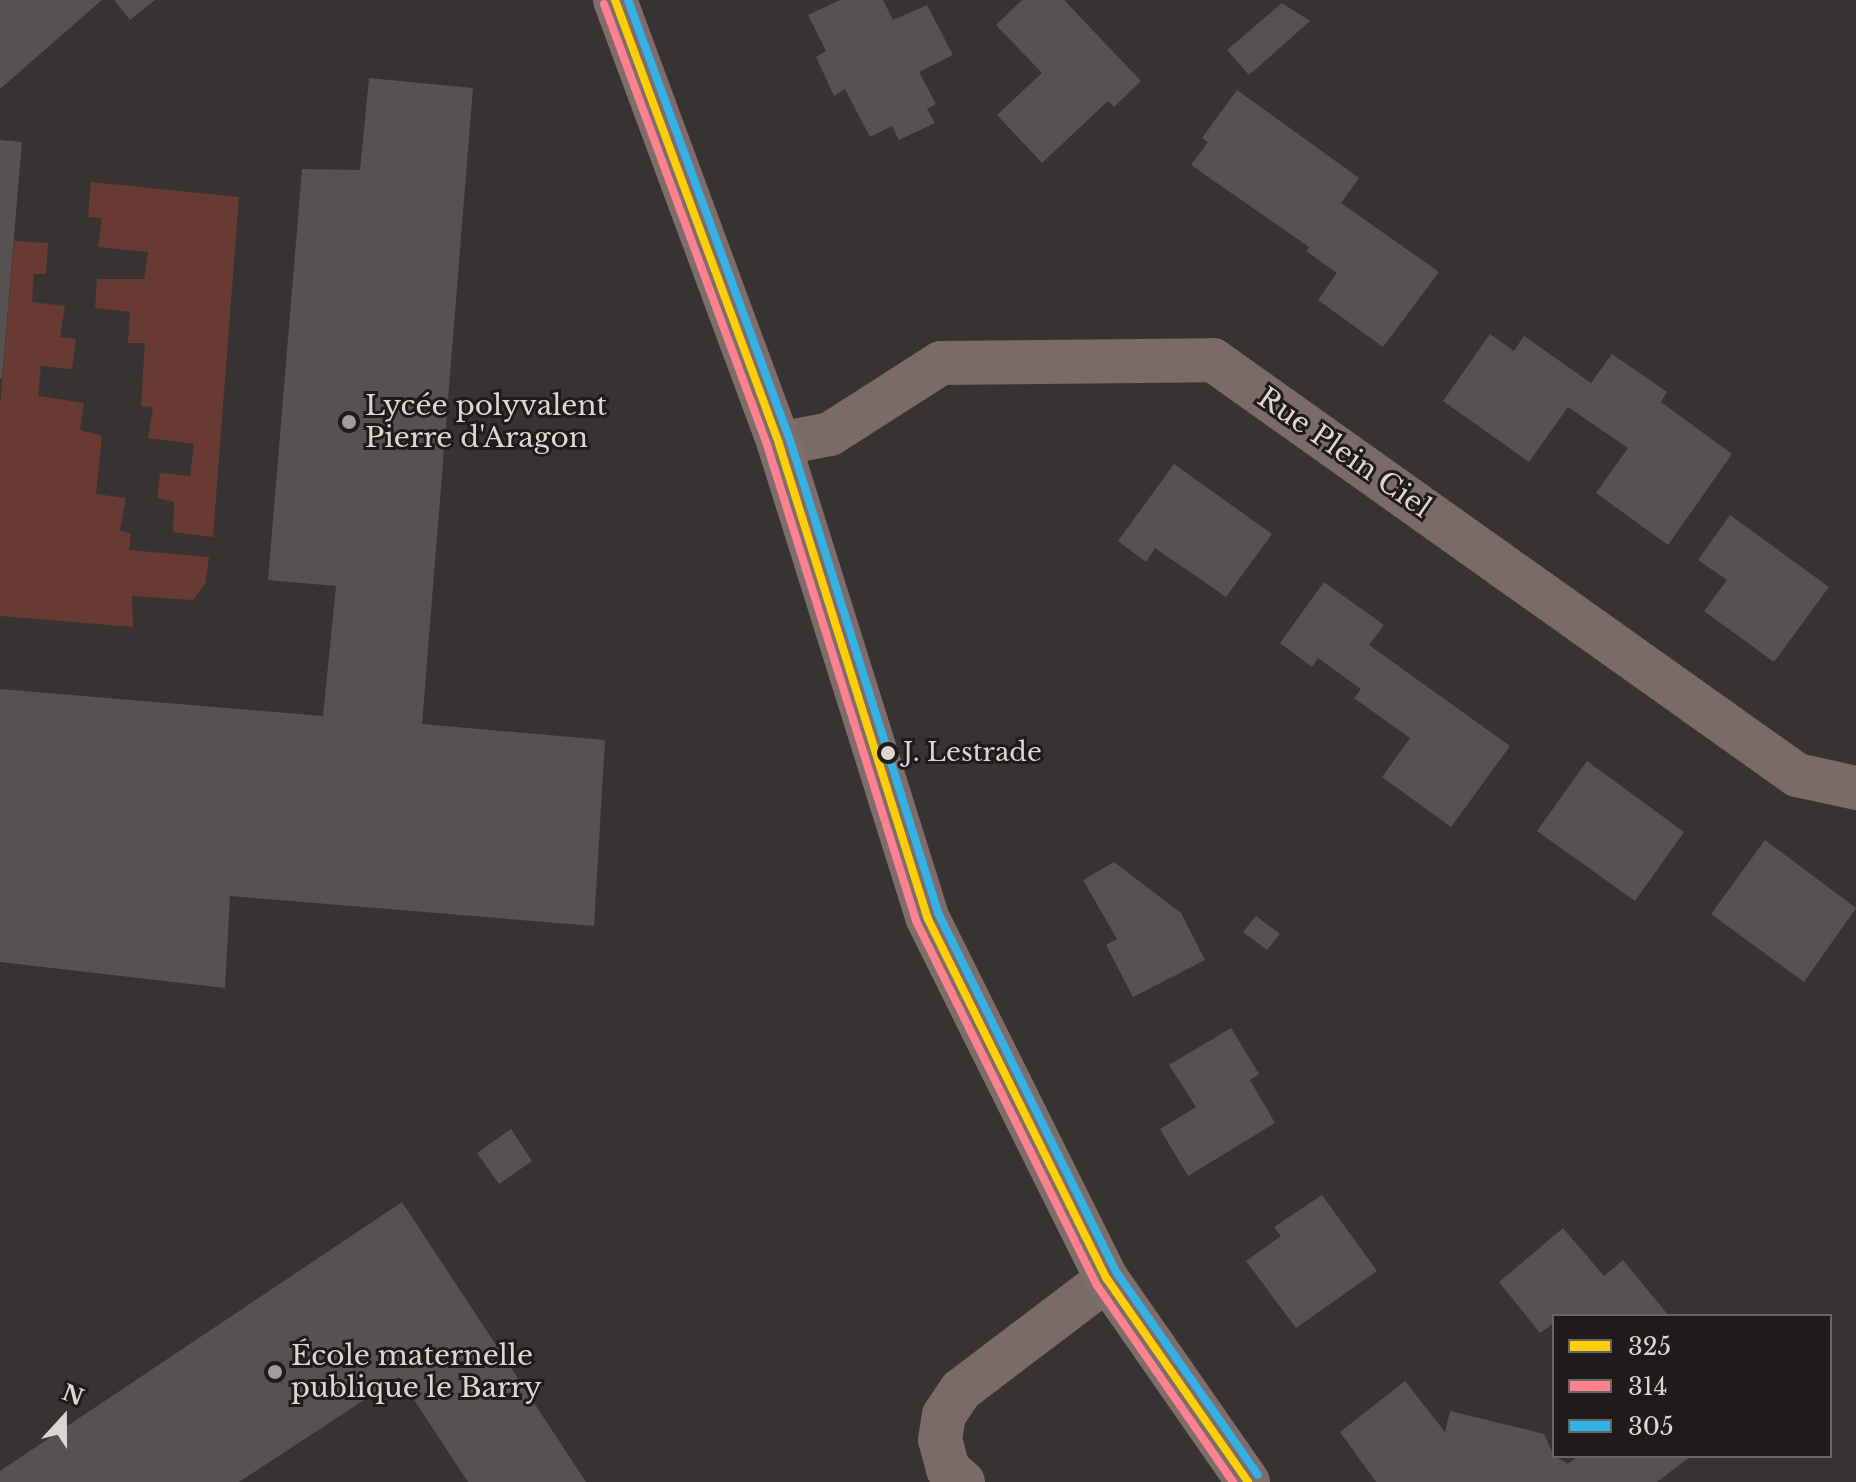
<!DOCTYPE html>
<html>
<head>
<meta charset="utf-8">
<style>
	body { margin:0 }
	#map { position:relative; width:1856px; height:1482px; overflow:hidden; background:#383333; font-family:"Libre Baskerville",serif }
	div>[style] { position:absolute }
	.green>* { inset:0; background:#683a33 }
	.building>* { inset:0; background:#565251 }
	.street>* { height:44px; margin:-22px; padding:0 22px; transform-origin:22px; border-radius:22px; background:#7a6b69 }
	.secondary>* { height:44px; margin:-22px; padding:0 22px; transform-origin:22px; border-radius:22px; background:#7e6d6a }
	.bus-1>* { height:8px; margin:-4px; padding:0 4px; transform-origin:4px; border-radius:4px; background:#ffce05 }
	.bus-2>* { height:8px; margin:-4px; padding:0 4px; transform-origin:4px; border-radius:4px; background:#ff808f }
	.bus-3>* { height:8px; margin:-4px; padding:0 4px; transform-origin:4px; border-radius:4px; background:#33b3e5 }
	.dots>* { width:22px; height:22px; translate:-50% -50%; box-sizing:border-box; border:4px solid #1f1b1a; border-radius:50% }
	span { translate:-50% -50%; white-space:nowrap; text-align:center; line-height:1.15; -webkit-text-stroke:6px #1f1b1a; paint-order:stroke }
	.bus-label { font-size:26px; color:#dbd5d4 }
	.left { translate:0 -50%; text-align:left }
	.poi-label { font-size:28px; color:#dbd5d4 }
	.street-label { font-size:28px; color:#dbd5d4 }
	.legend { position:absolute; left:1552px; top:1314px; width:280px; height:144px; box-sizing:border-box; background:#1f1b1a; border:2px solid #6a6564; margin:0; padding:10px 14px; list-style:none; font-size:24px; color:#dbd5d4 }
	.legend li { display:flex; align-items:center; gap:16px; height:40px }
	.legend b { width:40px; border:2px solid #6a6564 }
	.north { position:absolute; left:24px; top:1378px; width:80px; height:80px; -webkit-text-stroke:6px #1f1b1a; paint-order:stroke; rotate:21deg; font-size:22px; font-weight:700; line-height:32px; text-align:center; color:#dbd5d4 }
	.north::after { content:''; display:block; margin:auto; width:28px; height:36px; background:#dbd5d4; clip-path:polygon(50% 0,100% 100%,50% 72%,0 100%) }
</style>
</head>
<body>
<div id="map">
	<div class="green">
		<div style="clip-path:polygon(91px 182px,239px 197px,213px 537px,173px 532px,174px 502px,157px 498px,160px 473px,190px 476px,194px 444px,148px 438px,153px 407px,141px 406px,145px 343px,128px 343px,130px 312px,95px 308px,97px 279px,144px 279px,148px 252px,98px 247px,102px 218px,88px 217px)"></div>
		<div style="clip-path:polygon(14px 241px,48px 243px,46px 274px,34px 274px,32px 302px,65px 306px,60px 337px,76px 339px,72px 369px,41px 366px,38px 396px,84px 403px,80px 430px,102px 436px,96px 494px,126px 498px,120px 530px,131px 534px,129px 550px,209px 557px,205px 584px,193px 600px,132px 596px,133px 627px,0 616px,0 405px)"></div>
	</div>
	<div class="building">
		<div style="clip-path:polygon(0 0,102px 0,0 89px)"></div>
		<div style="clip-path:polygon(114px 0,155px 0,130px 20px)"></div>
		<div style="clip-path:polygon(840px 0,883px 0,893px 20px,927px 5px,953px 55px,919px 72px,936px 104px,927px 109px,935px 123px,899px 140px,892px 126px,870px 137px,845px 89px,834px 96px,816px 57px,826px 51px,808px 15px)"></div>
		<div style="clip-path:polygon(1022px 0,1064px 0,1141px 81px,1114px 107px,1108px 101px,1042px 163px,997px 115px,1042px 73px,996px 25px)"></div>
		<div style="clip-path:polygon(1282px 3px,1310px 21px,1249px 75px,1227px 50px)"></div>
		<div style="clip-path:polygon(369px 78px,473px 88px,422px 724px,605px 740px,594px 926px,230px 896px,225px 988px,0 962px,0 689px,323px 716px,336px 586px,268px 580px,302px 169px,360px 170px)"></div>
		<div style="clip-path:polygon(1237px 90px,1359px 178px,1341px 203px,1439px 272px,1383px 347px,1318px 300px,1337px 273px,1306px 251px,1309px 247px,1191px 165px,1208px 142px,1202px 138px)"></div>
		<div style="clip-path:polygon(0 140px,22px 142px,2px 379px,0 378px)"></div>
		<div style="clip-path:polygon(1490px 334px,1514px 351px,1524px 336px,1591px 383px,1612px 354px,1667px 392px,1661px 402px,1732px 454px,1668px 545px,1596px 493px,1628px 448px,1568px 407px,1529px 462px,1443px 401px)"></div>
		<div style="clip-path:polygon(1174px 464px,1272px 534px,1226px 597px,1155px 548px,1146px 562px,1118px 541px)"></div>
		<div style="clip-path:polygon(1730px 515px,1829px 587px,1774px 662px,1704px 611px,1727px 580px,1698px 560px)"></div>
		<div style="clip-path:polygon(1324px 582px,1384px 625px,1369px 645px,1510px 746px,1451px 827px,1382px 777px,1410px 738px,1354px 698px,1361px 689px,1318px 658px,1312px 667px,1280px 643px)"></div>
		<div style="clip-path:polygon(1587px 761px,1684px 832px,1635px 901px,1537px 831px)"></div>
		<div style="clip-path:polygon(1765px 840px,1856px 908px,1804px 982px,1711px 914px)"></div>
		<div style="clip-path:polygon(1114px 862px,1181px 913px,1205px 960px,1133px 997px,1106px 945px,1117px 939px,1083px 880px)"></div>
		<div style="clip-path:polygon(1256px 916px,1280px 934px,1267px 950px,1243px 932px)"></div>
		<div style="clip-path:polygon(1231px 1028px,1259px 1074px,1250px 1080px,1275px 1123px,1188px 1176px,1160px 1129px,1196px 1107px,1169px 1065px)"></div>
		<div style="clip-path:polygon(511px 1129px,532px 1161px,499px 1184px,477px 1153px)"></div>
		<div style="clip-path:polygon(1322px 1195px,1377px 1271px,1296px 1328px,1246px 1261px,1281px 1236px,1274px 1227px)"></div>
		<div style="clip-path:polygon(402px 1202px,586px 1482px,468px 1482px,399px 1377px,239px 1482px,0 1482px,0 1471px)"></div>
		<div style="clip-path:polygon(1563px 1228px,1604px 1276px,1623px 1260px,1669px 1316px,1554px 1316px,1554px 1323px,1540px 1333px,1499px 1282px)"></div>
		<div style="clip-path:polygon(1405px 1381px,1445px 1432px,1450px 1411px,1544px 1434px,1554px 1456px,1568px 1464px,1578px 1456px,1691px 1456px,1657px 1482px,1376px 1482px,1340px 1432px)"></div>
	</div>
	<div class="street">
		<div style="left:779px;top:444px;width:52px;rotate:-11.1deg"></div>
		<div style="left:830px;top:434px;width:132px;rotate:-32.6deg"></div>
		<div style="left:941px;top:363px;width:272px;rotate:-0.6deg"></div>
		<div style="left:1213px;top:360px;width:716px;rotate:35.4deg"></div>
		<div style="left:1797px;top:775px;width:60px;rotate:12.4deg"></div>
		<div style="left:963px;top:1482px;width:20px;rotate:-139deg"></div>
		<div style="left:948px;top:1469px;width:30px;rotate:-105deg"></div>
		<div style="left:940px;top:1440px;width:25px;rotate:-81deg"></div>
		<div style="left:944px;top:1415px;width:30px;rotate:-56deg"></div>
		<div style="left:961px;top:1390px;width:183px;rotate:-37.2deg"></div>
	</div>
	<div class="secondary">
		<div style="left:615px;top:0;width:473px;rotate:69.7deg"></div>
		<div style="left:779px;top:444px;width:496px;rotate:72.6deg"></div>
		<div style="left:927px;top:917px;width:404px;rotate:63.6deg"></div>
		<div style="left:1107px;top:1279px;width:247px;rotate:55.2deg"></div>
	</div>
	<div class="bus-1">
		<div style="left:615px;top:0;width:473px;rotate:69.7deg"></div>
		<div style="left:779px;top:444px;width:496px;rotate:72.6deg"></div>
		<div style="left:927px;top:917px;width:404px;rotate:63.6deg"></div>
		<div style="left:1107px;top:1279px;width:247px;rotate:55.2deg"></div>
	</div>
	<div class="bus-2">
		<div style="left:604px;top:4px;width:473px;rotate:69.7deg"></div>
		<div style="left:768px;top:448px;width:496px;rotate:72.6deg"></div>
		<div style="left:916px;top:921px;width:405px;rotate:63.6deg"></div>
		<div style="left:1096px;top:1284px;width:241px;rotate:55.3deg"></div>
	</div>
	<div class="bus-3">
		<div style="left:628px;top:0;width:469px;rotate:69.8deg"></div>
		<div style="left:790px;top:440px;width:496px;rotate:72.6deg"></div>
		<div style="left:938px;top:913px;width:402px;rotate:63.6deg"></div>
		<div style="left:1117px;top:1273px;width:246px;rotate:55.1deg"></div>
	</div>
	<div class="dots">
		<div style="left:349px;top:422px;background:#a29c9c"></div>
		<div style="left:888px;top:753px;background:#dbd5d4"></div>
		<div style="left:275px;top:1372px;background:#a29c9c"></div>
	</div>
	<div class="bus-label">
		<span class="left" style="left:903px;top:753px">J. Lestrade</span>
	</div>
	<div class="poi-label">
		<span class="left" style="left:365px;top:422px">Lycée polyvalent<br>Pierre d'Aragon</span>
		<span class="left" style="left:291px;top:1372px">École maternelle<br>publique le Barry</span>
	</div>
	<div class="street-label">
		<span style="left:1344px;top:453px;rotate:35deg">Rue Plein Ciel</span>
	</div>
	<ul class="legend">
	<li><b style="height:10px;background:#ffce05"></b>325</li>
	<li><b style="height:10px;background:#ff808f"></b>314</li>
	<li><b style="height:10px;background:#33b3e5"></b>305</li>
	</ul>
	<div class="north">N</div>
</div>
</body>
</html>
